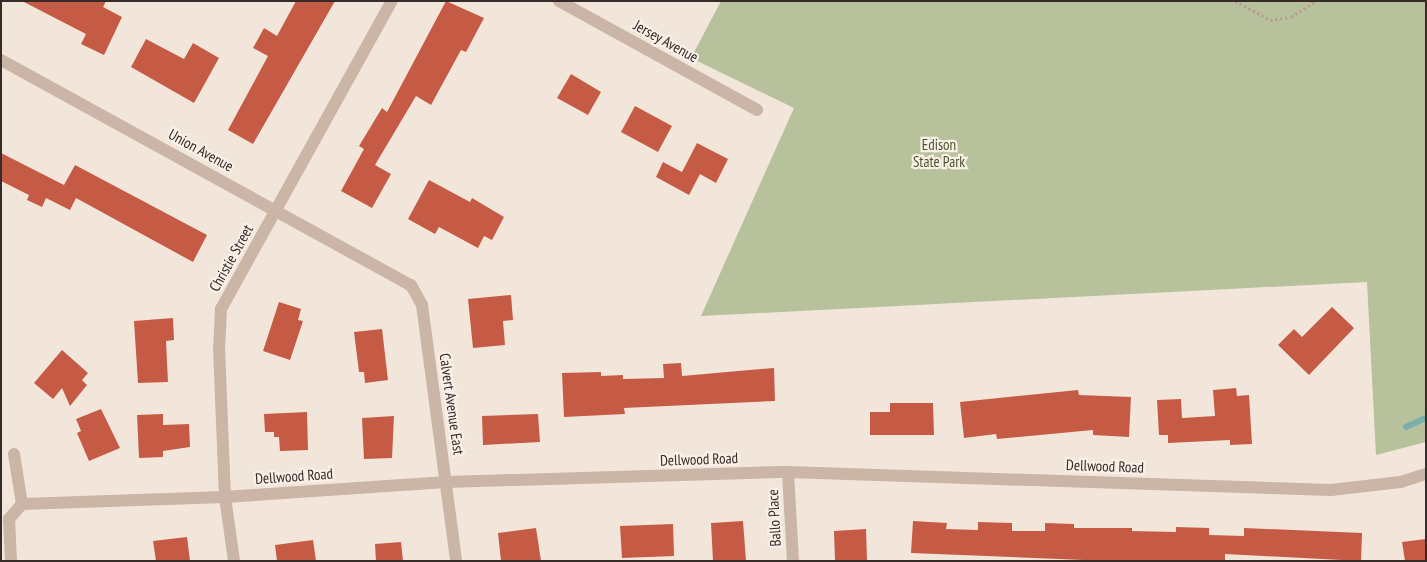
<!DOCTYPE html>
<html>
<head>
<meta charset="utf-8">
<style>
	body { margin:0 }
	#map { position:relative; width:1427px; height:562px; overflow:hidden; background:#f2e6db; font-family:"PT Sans Narrow",sans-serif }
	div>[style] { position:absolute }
	.green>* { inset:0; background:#b7c19b }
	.stream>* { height:5.5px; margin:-2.75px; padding:0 2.75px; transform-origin:2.75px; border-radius:2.75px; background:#7aafae }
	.building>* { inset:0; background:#c65b45 }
	.path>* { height:3px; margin-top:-1.5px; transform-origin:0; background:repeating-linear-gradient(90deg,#b69e91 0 2.5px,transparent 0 5px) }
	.minor>* { height:12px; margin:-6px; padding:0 6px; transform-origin:6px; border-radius:6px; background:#cab5a7 }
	span { translate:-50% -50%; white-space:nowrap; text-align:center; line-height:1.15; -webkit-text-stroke:4.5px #f9f0e7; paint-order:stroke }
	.street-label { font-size:15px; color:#362b28 }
	.park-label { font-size:15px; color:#48552b }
	.frame { position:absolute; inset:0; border:2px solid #362b28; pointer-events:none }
</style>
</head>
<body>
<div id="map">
	<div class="green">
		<div style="clip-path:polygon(721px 1px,1426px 1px,1426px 442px,1376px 455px,1367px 282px,701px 316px,794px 108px,691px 58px)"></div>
	</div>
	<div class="stream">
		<div style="left:1406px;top:427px;width:22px;rotate:-24deg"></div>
	</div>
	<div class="building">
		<div style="clip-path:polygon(22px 1px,106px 1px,103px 7px,122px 17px,104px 55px,81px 44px,86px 34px)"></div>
		<div style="clip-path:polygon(296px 1px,335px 1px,253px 144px,228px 130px,268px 56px,253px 48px,264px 28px,277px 36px)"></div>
		<div style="clip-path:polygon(446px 1px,484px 18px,466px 52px,461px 50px,431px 105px,416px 96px,375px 165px,391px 174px,372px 208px,341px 191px,364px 149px,359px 146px,382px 108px,387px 112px)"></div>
		<div style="clip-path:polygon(146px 39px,184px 59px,193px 43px,219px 58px,194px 103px,131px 67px)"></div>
		<div style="clip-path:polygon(571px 74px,601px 92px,588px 115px,557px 98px)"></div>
		<div style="clip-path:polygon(635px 106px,672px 126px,658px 152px,621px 132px)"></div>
		<div style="clip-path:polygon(697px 143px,728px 159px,716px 183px,700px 174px,689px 195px,656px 177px,663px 162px,682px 172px)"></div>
		<div style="clip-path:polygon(1px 153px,64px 185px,75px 165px,207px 235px,193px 262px,76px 198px,70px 210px,46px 198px,42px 207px,27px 200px,29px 195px,1px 181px)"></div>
		<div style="clip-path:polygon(429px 180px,470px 202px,472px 198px,504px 217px,492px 240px,484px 236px,478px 248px,439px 227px,435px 234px,408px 219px)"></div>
		<div style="clip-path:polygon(511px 295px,513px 320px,503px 321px,505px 345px,473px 348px,468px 299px)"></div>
		<div style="clip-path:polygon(279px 302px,301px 309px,298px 320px,303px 321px,290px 360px,263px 351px)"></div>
		<div style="clip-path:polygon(1332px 307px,1354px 328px,1309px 375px,1278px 345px,1294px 329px,1302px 337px)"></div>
		<div style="clip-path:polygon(173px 318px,174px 340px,166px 341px,168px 382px,138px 383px,134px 321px)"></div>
		<div style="clip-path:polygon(382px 329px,388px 380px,365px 383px,364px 372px,359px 372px,354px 332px)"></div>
		<div style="clip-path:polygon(62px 350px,88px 373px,82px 380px,87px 385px,70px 406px,62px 388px,53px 399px,34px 383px)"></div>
		<div style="clip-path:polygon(681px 363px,682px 376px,774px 368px,775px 401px,624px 408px,625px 414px,564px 417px,562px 373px,601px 372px,601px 376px,623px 375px,623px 379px,664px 378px,663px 364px)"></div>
		<div style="clip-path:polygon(1236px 388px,1237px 396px,1249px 395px,1252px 444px,1230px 445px,1230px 440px,1168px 443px,1168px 435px,1159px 435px,1157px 400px,1181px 399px,1182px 418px,1215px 416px,1213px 390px)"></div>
		<div style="clip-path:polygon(1078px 390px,1079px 395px,1131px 397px,1129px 437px,1093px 435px,1093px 430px,997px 439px,996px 434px,964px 438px,960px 402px)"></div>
		<div style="clip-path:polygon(890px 403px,933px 403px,934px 435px,870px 435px,870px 412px,890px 412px)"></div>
		<div style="clip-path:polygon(101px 409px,120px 448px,89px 461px,77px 433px,81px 431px,76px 419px)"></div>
		<div style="clip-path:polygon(307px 412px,308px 450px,280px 451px,279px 437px,274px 437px,274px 432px,265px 432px,264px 414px)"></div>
		<div style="clip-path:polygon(163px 414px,163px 425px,189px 424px,190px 447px,163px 451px,163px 457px,139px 458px,137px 415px)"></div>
		<div style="clip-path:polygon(538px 414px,540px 442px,483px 445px,482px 416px)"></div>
		<div style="clip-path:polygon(394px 416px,392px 458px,364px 459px,362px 418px)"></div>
		<div style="clip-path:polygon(743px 521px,746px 561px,713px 561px,711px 523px)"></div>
		<div style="clip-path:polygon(913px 521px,947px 523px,946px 529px,978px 530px,978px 522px,1012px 523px,1012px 531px,1045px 531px,1045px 523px,1074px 524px,1074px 528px,1132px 528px,1132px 531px,1176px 532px,1176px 527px,1209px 528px,1209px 535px,1244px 536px,1244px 528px,1362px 533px,1361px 561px,1225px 554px,1225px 560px,1108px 561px,911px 553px)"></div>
		<div style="clip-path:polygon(673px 524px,674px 556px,622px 558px,620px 526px)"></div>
		<div style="clip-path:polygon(536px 528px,541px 561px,501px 561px,498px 533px)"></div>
		<div style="clip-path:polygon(866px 529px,867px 561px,835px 561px,834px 531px)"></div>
		<div style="clip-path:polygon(187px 537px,190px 561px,156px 561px,153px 541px)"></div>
		<div style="clip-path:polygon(1426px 539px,1426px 561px,1405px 561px,1402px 542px)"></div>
		<div style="clip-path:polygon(313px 540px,316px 561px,277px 561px,275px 545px)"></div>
		<div style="clip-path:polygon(401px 542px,403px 561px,376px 561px,375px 544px)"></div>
	</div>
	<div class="path">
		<div style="left:1235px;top:1px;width:40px;rotate:28deg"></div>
		<div style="left:1270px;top:20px;width:21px;rotate:-8deg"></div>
		<div style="left:1291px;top:17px;width:30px;rotate:-33deg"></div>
	</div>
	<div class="minor">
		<div style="left:559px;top:1px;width:226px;rotate:28.8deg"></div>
		<div style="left:1px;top:60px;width:468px;rotate:28.8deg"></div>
		<div style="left:411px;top:285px;width:23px;rotate:61deg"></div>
		<div style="left:422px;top:305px;width:258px;rotate:82.4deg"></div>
		<div style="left:14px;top:454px;width:51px;rotate:80.9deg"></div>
		<div style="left:788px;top:472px;width:89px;rotate:86.8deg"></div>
		<div style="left:22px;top:504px;width:203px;rotate:-2deg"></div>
		<div style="left:225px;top:497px;width:222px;rotate:-3.9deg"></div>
		<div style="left:446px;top:482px;width:342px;rotate:-1.7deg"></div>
		<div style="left:788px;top:472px;width:543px;rotate:1.9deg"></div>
		<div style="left:1331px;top:490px;width:70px;rotate:-6.5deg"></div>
		<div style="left:1401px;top:482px;width:26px;rotate:-18deg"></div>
		<div style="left:11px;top:561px;width:42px;rotate:-92.7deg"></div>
		<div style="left:9px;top:519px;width:20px;rotate:-49deg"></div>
		<div style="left:234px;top:561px;width:65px;rotate:-98deg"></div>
		<div style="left:225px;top:497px;width:147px;rotate:-92.3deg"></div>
		<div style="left:219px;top:350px;width:41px;rotate:-87.2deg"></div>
		<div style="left:221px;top:309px;width:352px;rotate:-61deg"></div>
	</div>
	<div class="street-label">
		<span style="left:666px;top:41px;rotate:29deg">Jersey Avenue</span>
		<span style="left:201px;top:150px;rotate:29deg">Union Avenue</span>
		<span style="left:231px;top:258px;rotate:-61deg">Christie Street</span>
		<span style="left:452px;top:404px;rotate:82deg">Calvert Avenue East</span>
		<span style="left:699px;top:459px;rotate:-2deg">Dellwood Road</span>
		<span style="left:1105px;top:466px;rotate:2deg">Dellwood Road</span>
		<span style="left:294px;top:476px;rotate:-4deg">Dellwood Road</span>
		<span style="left:774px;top:518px;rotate:-93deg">Ballo Place</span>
	</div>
	<div class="park-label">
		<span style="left:939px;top:153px">Edison<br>State Park</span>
	</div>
	<div class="frame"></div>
</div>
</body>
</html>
